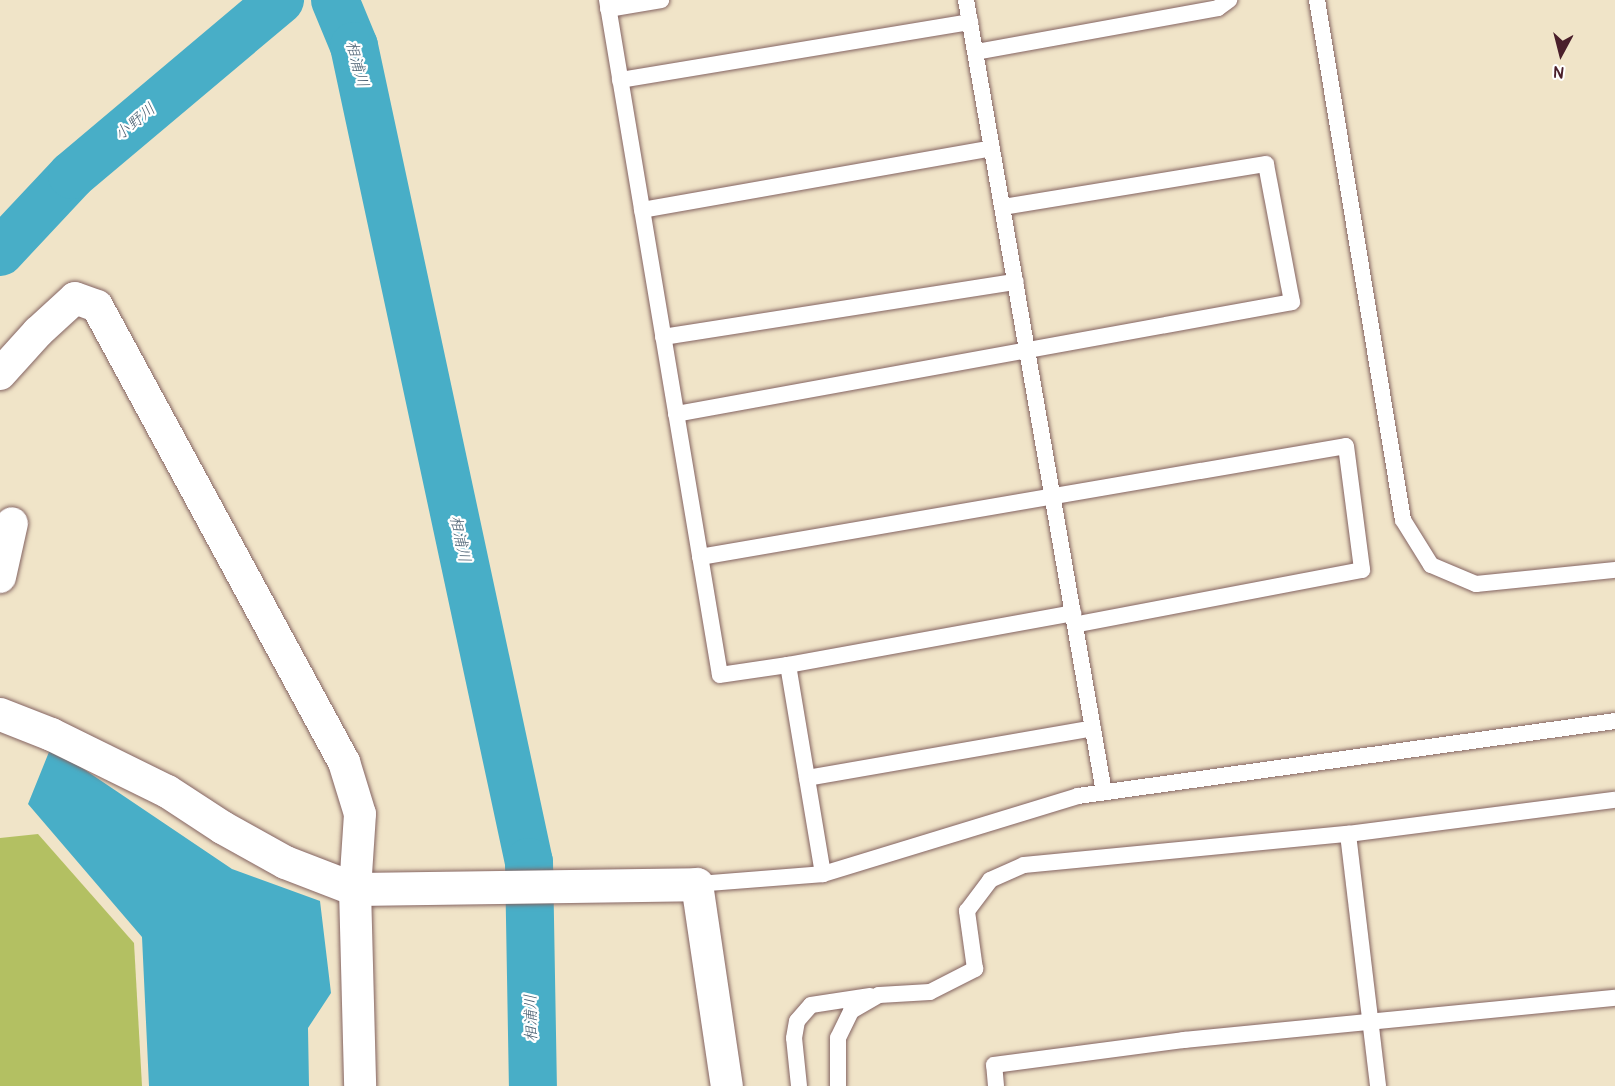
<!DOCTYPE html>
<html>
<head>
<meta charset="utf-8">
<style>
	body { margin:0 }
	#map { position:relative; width:1615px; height:1086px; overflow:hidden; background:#f0e4c8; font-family:Pangolin,"Klee One",sans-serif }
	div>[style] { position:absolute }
	.green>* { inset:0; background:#b3c062 }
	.water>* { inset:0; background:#48aec7 }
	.river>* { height:48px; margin:-24px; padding:0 24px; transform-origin:24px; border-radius:24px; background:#48aec7 }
	.roads { filter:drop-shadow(0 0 2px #846462) drop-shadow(0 0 2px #846462) }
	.service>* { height:16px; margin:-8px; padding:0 8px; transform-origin:8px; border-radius:8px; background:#fff }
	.minor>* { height:32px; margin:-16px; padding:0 16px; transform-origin:16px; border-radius:16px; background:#fff }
	.tertiary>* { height:33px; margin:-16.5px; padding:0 16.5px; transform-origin:16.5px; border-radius:16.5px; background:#fff }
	span { translate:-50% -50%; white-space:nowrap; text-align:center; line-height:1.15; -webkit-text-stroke:4.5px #fff; paint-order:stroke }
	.water-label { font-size:16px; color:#495f71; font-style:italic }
	.north { position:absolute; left:1531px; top:24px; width:60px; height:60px; -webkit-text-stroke:4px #fff; paint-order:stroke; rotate:187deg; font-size:16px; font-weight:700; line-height:24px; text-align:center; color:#4a1f2b }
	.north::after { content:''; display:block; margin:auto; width:21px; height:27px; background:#4a1f2b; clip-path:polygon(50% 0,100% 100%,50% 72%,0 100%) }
</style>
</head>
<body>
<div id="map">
	<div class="green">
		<div style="clip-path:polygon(38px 834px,134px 943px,142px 1086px,0 1086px,0 838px)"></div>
	</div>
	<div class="water">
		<div style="clip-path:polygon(51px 747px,232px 869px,320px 901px,331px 993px,308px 1028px,309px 1086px,149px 1086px,142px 937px,28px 804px)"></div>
	</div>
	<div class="river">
		<div style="left:335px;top:0;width:50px;rotate:67.6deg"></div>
		<div style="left:354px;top:46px;width:835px;rotate:77.9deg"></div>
		<div style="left:529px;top:862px;width:224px;rotate:89deg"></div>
		<div style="left:0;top:252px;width:105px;rotate:-46.9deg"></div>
		<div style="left:72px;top:175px;width:272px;rotate:-40.1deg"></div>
	</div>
	<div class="roads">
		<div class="service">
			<div style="left:607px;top:0;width:684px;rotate:80.5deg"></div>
			<div style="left:720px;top:675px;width:69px;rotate:-8.4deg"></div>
			<div style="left:966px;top:0;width:804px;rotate:80.12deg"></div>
			<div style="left:1317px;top:0;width:527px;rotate:80.61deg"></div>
			<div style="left:1403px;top:520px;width:53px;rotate:58.1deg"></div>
			<div style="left:1431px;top:565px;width:49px;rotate:22.9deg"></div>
			<div style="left:1476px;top:584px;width:140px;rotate:-5.8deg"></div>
			<div style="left:608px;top:9px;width:54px;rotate:-9.6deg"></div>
			<div style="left:976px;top:52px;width:246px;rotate:-10.3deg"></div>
			<div style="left:1218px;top:8px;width:14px;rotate:-36deg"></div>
			<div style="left:620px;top:80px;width:355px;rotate:-9.4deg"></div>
			<div style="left:642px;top:210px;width:355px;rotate:-10deg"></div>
			<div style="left:663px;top:337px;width:357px;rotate:-8.9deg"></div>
			<div style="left:676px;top:414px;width:626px;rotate:-10.3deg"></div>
			<div style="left:1292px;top:302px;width:140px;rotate:-100.7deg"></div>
			<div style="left:1266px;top:164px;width:267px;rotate:170.7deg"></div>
			<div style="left:700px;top:557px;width:655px;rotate:-9.75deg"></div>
			<div style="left:1346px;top:446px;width:125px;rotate:82.6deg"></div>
			<div style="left:1362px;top:570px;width:292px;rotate:169.2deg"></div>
			<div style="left:807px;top:778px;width:290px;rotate:-9.9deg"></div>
			<div style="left:1348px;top:834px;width:254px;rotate:83.2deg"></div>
			<div style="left:823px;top:874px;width:212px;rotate:-99.5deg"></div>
			<div style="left:788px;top:665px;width:290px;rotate:-10.3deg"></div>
			<div style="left:697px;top:884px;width:126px;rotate:-4.5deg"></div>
			<div style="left:823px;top:874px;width:267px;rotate:-17deg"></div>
			<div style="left:1078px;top:796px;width:542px;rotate:-7.95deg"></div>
			<div style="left:799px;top:1086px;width:48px;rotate:-95.9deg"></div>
			<div style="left:794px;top:1038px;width:17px;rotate:-80deg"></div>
			<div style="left:797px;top:1021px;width:21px;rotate:-49deg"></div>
			<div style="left:811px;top:1005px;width:60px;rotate:-8.7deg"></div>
			<div style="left:838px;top:1086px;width:48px;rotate:-90deg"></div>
			<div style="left:838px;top:1038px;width:30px;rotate:-64deg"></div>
			<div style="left:851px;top:1011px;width:32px;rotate:-30deg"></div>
			<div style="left:879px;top:995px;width:51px;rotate:-3.4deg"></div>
			<div style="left:930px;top:992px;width:51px;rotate:-27.1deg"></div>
			<div style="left:975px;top:969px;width:59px;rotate:-97.9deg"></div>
			<div style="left:967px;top:911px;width:39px;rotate:-53deg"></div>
			<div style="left:990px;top:880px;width:37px;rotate:-24deg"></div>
			<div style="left:1024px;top:865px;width:325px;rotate:-5.5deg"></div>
			<div style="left:1348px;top:834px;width:269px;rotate:-7.3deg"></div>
			<div style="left:996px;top:1086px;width:21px;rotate:-95deg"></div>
			<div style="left:994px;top:1065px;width:192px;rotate:-7.5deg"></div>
			<div style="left:1184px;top:1040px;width:433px;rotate:-5.6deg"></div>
		</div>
		<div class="minor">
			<div style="left:0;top:374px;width:57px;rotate:-47.9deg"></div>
			<div style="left:38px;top:332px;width:50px;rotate:-42.6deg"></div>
			<div style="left:75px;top:298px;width:23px;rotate:20deg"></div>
			<div style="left:97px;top:306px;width:519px;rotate:61.56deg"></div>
			<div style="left:344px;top:762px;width:54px;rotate:72.9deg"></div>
			<div style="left:360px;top:814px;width:75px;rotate:93.8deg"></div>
			<div style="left:355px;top:889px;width:197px;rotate:88.5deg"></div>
			<div style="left:0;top:577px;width:55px;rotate:-77.5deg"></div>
			<div style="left:697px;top:884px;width:204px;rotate:81.6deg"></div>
		</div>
		<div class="tertiary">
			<div style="left:0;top:714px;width:55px;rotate:21.4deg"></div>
			<div style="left:51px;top:734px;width:129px;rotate:26.2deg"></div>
			<div style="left:167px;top:791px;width:66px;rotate:33.2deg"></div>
			<div style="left:222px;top:827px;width:72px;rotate:29.1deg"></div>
			<div style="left:285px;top:862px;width:75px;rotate:21.1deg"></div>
			<div style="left:355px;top:889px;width:342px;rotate:-0.8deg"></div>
		</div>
	</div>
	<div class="water-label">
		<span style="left:357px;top:64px;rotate:75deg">相浦川</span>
		<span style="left:135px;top:122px;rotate:-40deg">小野川</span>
		<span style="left:460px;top:539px;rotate:78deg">相浦川</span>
		<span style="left:531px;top:1018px;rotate:-91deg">相浦川</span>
	</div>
	<div class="north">N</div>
</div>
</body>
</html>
